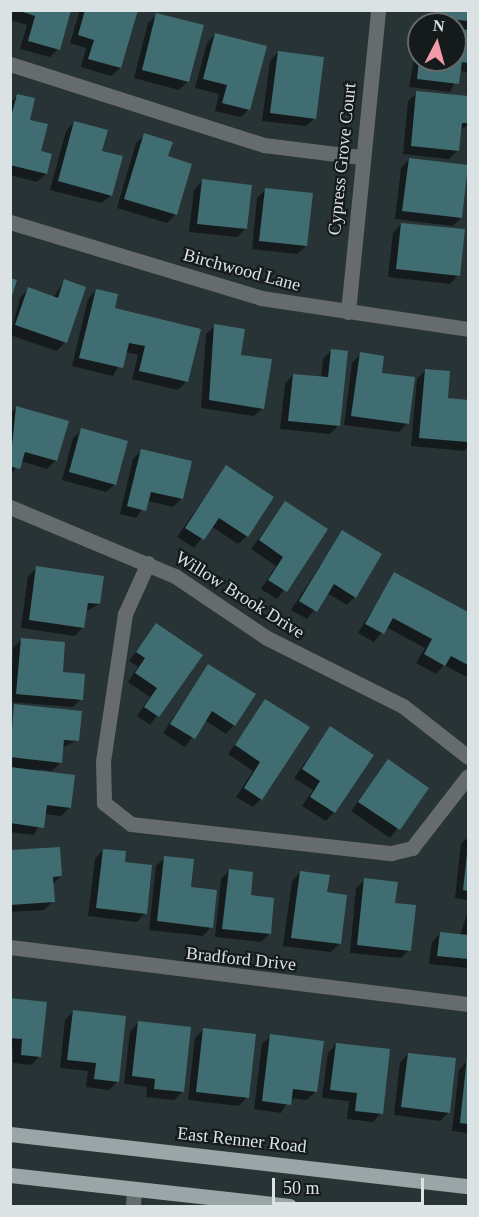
<!DOCTYPE html>
<html>
<head>
<meta charset="utf-8">
<style>
	body { margin:0 }
	#map { position:relative; width:479px; height:1217px; overflow:hidden; background:#283335; font-family:"Times New Roman",serif }
	div>[style] { position:absolute }
	.shadow>* { inset:0; background:#0007 }
	.building>* { inset:0; background:#406d71 }
	.minor>* { height:15px; margin:-7.5px; padding:0 7.5px; transform-origin:7.5px; border-radius:7.5px; background:#666b6c }
	.major>* { height:15px; margin:-7.5px; padding:0 7.5px; transform-origin:7.5px; border-radius:7.5px; background:#99a5a6 }
	span { translate:-50% -50%; white-space:nowrap; text-align:center; line-height:1.15; -webkit-text-stroke:4.5px #151a1a; paint-order:stroke }
	.street-label { font-size:18px; color:#dbe2e3 }
	.frame { position:absolute; inset:0; border:12px solid #dbe2e3; pointer-events:none }
	.north { position:absolute; left:407px; top:12px; width:60px; height:60px; box-sizing:border-box; background:#151a1a; border:2px solid #646a6a; border-radius:50%; rotate:6deg; font-size:16px; font-weight:700; line-height:24px; text-align:center; color:#dbe2e3 }
	.north::after { content:''; display:block; margin:auto; width:21px; height:27px; background:#f39aa8; clip-path:polygon(50% 0,100% 100%,50% 72%,0 100%) }
	.scale { position:absolute; left:272px; top:1178px; width:152px; height:27px; box-sizing:border-box; border:3px solid #dbe2e3; border-top:0; padding-left:8px; font-size:18px; line-height:21px; white-space:nowrap; color:#dbe2e3; -webkit-text-stroke:4px #151a1a; paint-order:stroke }
</style>
</head>
<body>
<div id="map">
	<div class="shadow">
		<div style="clip-path:polygon(10px 10px,69px 10px,58px 49px,50px 57px,20px 49px,27px 25px,10px 20px)"></div>
		<div style="clip-path:polygon(80px 10px,136px 10px,120px 68px,111px 76px,81px 67px,86px 48px,70px 43px)"></div>
		<div style="clip-path:polygon(432px 10px,468px 10px,468px 72px,460px 71px,450px 92px,409px 87px,419px 31px,419px 60px,455px 60px,455px 24px,430px 24px)"></div>
		<div style="clip-path:polygon(157px 15px,188px 81px,179px 90px,134px 78px,148px 23px)"></div>
		<div style="clip-path:polygon(215px 34px,249px 109px,241px 117px,215px 111px,219px 94px,195px 88px,207px 43px)"></div>
		<div style="clip-path:polygon(278px 52px,315px 118px,306px 126px,262px 121px,270px 61px)"></div>
		<div style="clip-path:polygon(417px 93px,468px 98px,468px 125px,459px 131px,458px 150px,449px 159px,403px 154px,408px 101px)"></div>
		<div style="clip-path:polygon(18px 95px,46px 174px,37px 182px,10px 175px,10px 103px)"></div>
		<div style="clip-path:polygon(74px 122px,101px 152px,111px 195px,102px 203px,50px 190px,66px 131px)"></div>
		<div style="clip-path:polygon(145px 135px,166px 157px,176px 214px,167px 223px,117px 208px,136px 143px)"></div>
		<div style="clip-path:polygon(409px 159px,461px 218px,453px 226px,395px 219px,401px 168px)"></div>
		<div style="clip-path:polygon(202px 181px,246px 228px,237px 237px,189px 232px,194px 190px)"></div>
		<div style="clip-path:polygon(266px 189px,306px 246px,297px 254px,252px 249px,257px 198px)"></div>
		<div style="clip-path:polygon(401px 224px,458px 275px,450px 284px,388px 277px,393px 233px)"></div>
		<div style="clip-path:polygon(64px 281px,65px 342px,57px 351px,10px 335px,20px 298px,28px 289px,53px 298px)"></div>
		<div style="clip-path:polygon(96px 290px,186px 382px,178px 390px,132px 379px,138px 355px,126px 352px,113px 376px,72px 366px,88px 299px)"></div>
		<div style="clip-path:polygon(215px 326px,240px 356px,263px 408px,254px 416px,201px 408px,206px 334px)"></div>
		<div style="clip-path:polygon(331px 351px,339px 425px,330px 434px,280px 429px,285px 384px,293px 375px,321px 378px,323px 359px)"></div>
		<div style="clip-path:polygon(361px 354px,380px 374px,407px 423px,399px 432px,344px 425px,352px 363px)"></div>
		<div style="clip-path:polygon(426px 370px,446px 399px,468px 401px,468px 446px,464px 451px,411px 446px,417px 379px)"></div>
		<div style="clip-path:polygon(16px 408px,56px 460px,47px 469px,21px 461px,10px 476px,10px 413px)"></div>
		<div style="clip-path:polygon(82px 430px,115px 484px,106px 492px,62px 480px,73px 438px)"></div>
		<div style="clip-path:polygon(142px 450px,181px 499px,173px 507px,148px 501px,136px 518px,120px 514px,133px 459px)"></div>
		<div style="clip-path:polygon(226px 467px,247px 536px,238px 544px,211px 526px,194px 548px,177px 537px)"></div>
		<div style="clip-path:polygon(285px 503px,326px 530px,277px 599px,261px 589px,276px 566px,251px 549px)"></div>
		<div style="clip-path:polygon(342px 532px,355px 597px,347px 605px,327px 593px,307px 619px,291px 610px)"></div>
		<div style="clip-path:polygon(37px 568px,99px 604px,85px 612px,83px 627px,75px 636px,21px 628px,28px 576px)"></div>
		<div style="clip-path:polygon(395px 574px,468px 614px,467px 677px,444px 665px,436px 674px,416px 663px,425px 648px,386px 627px,374px 642px,358px 633px)"></div>
		<div style="clip-path:polygon(157px 624px,201px 655px,150px 725px,137px 716px,150px 697px,128px 682px,138px 667px,129px 661px)"></div>
		<div style="clip-path:polygon(22px 639px,81px 699px,73px 707px,10px 702px,13px 648px)"></div>
		<div style="clip-path:polygon(208px 666px,234px 725px,226px 734px,205px 720px,185px 747px,163px 733px)"></div>
		<div style="clip-path:polygon(266px 701px,261px 799px,253px 807px,236px 797px,253px 771px,228px 754px)"></div>
		<div style="clip-path:polygon(14px 705px,77px 740px,62px 748px,61px 762px,52px 771px,39px 769px,69px 808px,61px 816px,44px 814px,34px 835px,10px 832px)"></div>
		<div style="clip-path:polygon(330px 728px,334px 812px,326px 821px,302px 806px,313px 790px,294px 778px)"></div>
		<div style="clip-path:polygon(388px 761px,427px 788px,390px 838px,351px 811px)"></div>
		<div style="clip-path:polygon(468px 837px,468px 900px,455px 898px,461px 844px)"></div>
		<div style="clip-path:polygon(103px 850px,145px 913px,137px 922px,88px 916px,95px 859px)"></div>
		<div style="clip-path:polygon(10px 852px,61px 876px,52px 885px,53px 901px,44px 910px,10px 912px)"></div>
		<div style="clip-path:polygon(165px 858px,211px 927px,203px 936px,149px 930px,156px 866px)"></div>
		<div style="clip-path:polygon(229px 871px,269px 934px,261px 942px,215px 937px,221px 879px)"></div>
		<div style="clip-path:polygon(300px 873px,326px 893px,346px 896px,339px 944px,331px 952px,283px 946px,292px 881px)"></div>
		<div style="clip-path:polygon(365px 880px,394px 905px,409px 950px,401px 958px,350px 953px,356px 888px)"></div>
		<div style="clip-path:polygon(468px 910px,468px 968px,429px 964px,432px 942px,440px 933px,460px 936px)"></div>
		<div style="clip-path:polygon(10px 1000px,40px 1056px,31px 1065px,13px 1063px)"></div>
		<div style="clip-path:polygon(73px 1012px,118px 1081px,109px 1090px,86px 1087px,88px 1071px,60px 1068px,65px 1020px)"></div>
		<div style="clip-path:polygon(138px 1023px,183px 1091px,174px 1100px,146px 1097px,147px 1087px,124px 1084px,130px 1032px)"></div>
		<div style="clip-path:polygon(203px 1030px,247px 1097px,239px 1106px,188px 1100px,195px 1038px)"></div>
		<div style="clip-path:polygon(271px 1036px,316px 1091px,307px 1100px,290px 1098px,281px 1113px,254px 1109px,262px 1044px)"></div>
		<div style="clip-path:polygon(336px 1044px,381px 1113px,373px 1122px,347px 1119px,349px 1101px,322px 1098px,328px 1053px)"></div>
		<div style="clip-path:polygon(408px 1054px,449px 1112px,440px 1121px,394px 1115px,400px 1063px)"></div>
		<div style="clip-path:polygon(467px 1061px,468px 1061px,468px 1133px,452px 1131px,459px 1070px)"></div>
	</div>
	<div class="building">
		<div style="clip-path:polygon(17px 10px,71px 10px,60px 50px,28px 41px,35px 16px)"></div>
		<div style="clip-path:polygon(85px 10px,138px 10px,121px 68px,88px 59px,94px 40px,78px 35px)"></div>
		<div style="clip-path:polygon(439px 10px,468px 10px,468px 21px,438px 18px)"></div>
		<div style="clip-path:polygon(156px 13px,204px 25px,189px 82px,142px 70px)"></div>
		<div style="clip-path:polygon(455px 28px,468px 30px,468px 63px,462px 62px,459px 84px,417px 79px,419px 60px,455px 60px)"></div>
		<div style="clip-path:polygon(215px 33px,267px 46px,250px 110px,222px 103px,227px 85px,203px 79px)"></div>
		<div style="clip-path:polygon(278px 51px,324px 57px,316px 119px,270px 113px)"></div>
		<div style="clip-path:polygon(416px 91px,468px 96px,468px 123px,462px 123px,459px 151px,411px 146px)"></div>
		<div style="clip-path:polygon(17px 94px,35px 98px,30px 120px,48px 124px,41px 151px,52px 154px,47px 174px,10px 165px,10px 121px)"></div>
		<div style="clip-path:polygon(74px 121px,108px 130px,102px 151px,123px 156px,112px 196px,58px 181px)"></div>
		<div style="clip-path:polygon(144px 133px,173px 142px,168px 156px,192px 164px,177px 215px,124px 199px)"></div>
		<div style="clip-path:polygon(409px 158px,468px 165px,462px 218px,402px 211px)"></div>
		<div style="clip-path:polygon(202px 179px,252px 185px,247px 229px,197px 224px)"></div>
		<div style="clip-path:polygon(265px 188px,313px 193px,307px 246px,259px 241px)"></div>
		<div style="clip-path:polygon(401px 223px,465px 229px,460px 276px,396px 269px)"></div>
		<div style="clip-path:polygon(10px 278px,17px 280px,11px 299px,10px 299px)"></div>
		<div style="clip-path:polygon(64px 279px,86px 287px,67px 343px,15px 325px,28px 287px,58px 298px)"></div>
		<div style="clip-path:polygon(96px 289px,118px 294px,115px 308px,201px 329px,188px 382px,139px 371px,145px 346px,129px 343px,123px 368px,79px 358px)"></div>
		<div style="clip-path:polygon(214px 324px,245px 329px,241px 355px,272px 359px,264px 409px,209px 400px)"></div>
		<div style="clip-path:polygon(331px 349px,348px 351px,340px 426px,288px 421px,293px 374px,328px 377px)"></div>
		<div style="clip-path:polygon(360px 352px,384px 356px,382px 373px,415px 377px,409px 424px,351px 416px)"></div>
		<div style="clip-path:polygon(425px 369px,450px 371px,448px 398px,468px 400px,468px 442px,419px 438px)"></div>
		<div style="clip-path:polygon(16px 406px,69px 421px,57px 461px,25px 452px,20px 469px,10px 466px)"></div>
		<div style="clip-path:polygon(81px 428px,128px 441px,116px 485px,69px 472px)"></div>
		<div style="clip-path:polygon(141px 449px,192px 461px,183px 499px,151px 492px,146px 511px,127px 506px)"></div>
		<div style="clip-path:polygon(226px 465px,274px 497px,248px 537px,219px 518px,204px 540px,185px 528px)"></div>
		<div style="clip-path:polygon(285px 501px,328px 529px,287px 592px,268px 580px,283px 557px,259px 540px)"></div>
		<div style="clip-path:polygon(342px 530px,382px 554px,356px 598px,334px 584px,317px 612px,299px 601px)"></div>
		<div style="clip-path:polygon(36px 566px,104px 576px,100px 604px,88px 603px,84px 628px,29px 620px)"></div>
		<div style="clip-path:polygon(394px 572px,468px 612px,468px 665px,451px 656px,445px 666px,424px 654px,432px 639px,393px 618px,384px 634px,365px 624px)"></div>
		<div style="clip-path:polygon(156px 623px,203px 655px,159px 717px,144px 707px,157px 688px,135px 673px,145px 658px,136px 652px)"></div>
		<div style="clip-path:polygon(21px 638px,65px 642px,63px 672px,85px 674px,83px 700px,16px 694px)"></div>
		<div style="clip-path:polygon(208px 664px,256px 694px,235px 726px,212px 711px,195px 739px,170px 724px)"></div>
		<div style="clip-path:polygon(265px 699px,310px 727px,262px 800px,244px 788px,260px 762px,235px 745px)"></div>
		<div style="clip-path:polygon(14px 704px,82px 711px,79px 741px,64px 740px,62px 763px,10px 757px)"></div>
		<div style="clip-path:polygon(330px 726px,374px 755px,335px 813px,310px 797px,320px 781px,302px 769px)"></div>
		<div style="clip-path:polygon(388px 759px,429px 788px,400px 830px,358px 802px)"></div>
		<div style="clip-path:polygon(10px 767px,75px 775px,71px 808px,47px 805px,44px 828px,10px 823px)"></div>
		<div style="clip-path:polygon(60px 847px,62px 876px,53px 877px,55px 902px,10px 905px,10px 850px)"></div>
		<div style="clip-path:polygon(103px 849px,126px 851px,125px 862px,152px 865px,147px 914px,96px 908px)"></div>
		<div style="clip-path:polygon(467px 853px,468px 853px,468px 891px,463px 890px)"></div>
		<div style="clip-path:polygon(164px 856px,194px 859px,191px 887px,217px 890px,213px 928px,157px 921px)"></div>
		<div style="clip-path:polygon(229px 869px,253px 872px,251px 895px,274px 898px,271px 934px,222px 929px)"></div>
		<div style="clip-path:polygon(300px 871px,330px 875px,327px 892px,347px 895px,341px 944px,291px 938px)"></div>
		<div style="clip-path:polygon(364px 878px,398px 882px,395px 903px,416px 905px,411px 951px,357px 945px)"></div>
		<div style="clip-path:polygon(440px 932px,468px 935px,468px 959px,437px 956px)"></div>
		<div style="clip-path:polygon(10px 998px,47px 1002px,41px 1057px,21px 1055px,22px 1039px,10px 1038px)"></div>
		<div style="clip-path:polygon(73px 1010px,126px 1016px,119px 1082px,94px 1079px,96px 1063px,67px 1060px)"></div>
		<div style="clip-path:polygon(138px 1021px,191px 1027px,184px 1092px,154px 1089px,155px 1079px,132px 1076px)"></div>
		<div style="clip-path:polygon(203px 1028px,256px 1034px,249px 1098px,196px 1092px)"></div>
		<div style="clip-path:polygon(270px 1034px,324px 1041px,317px 1092px,293px 1089px,291px 1105px,262px 1101px)"></div>
		<div style="clip-path:polygon(336px 1043px,390px 1049px,383px 1114px,355px 1111px,357px 1093px,330px 1090px)"></div>
		<div style="clip-path:polygon(408px 1053px,456px 1058px,450px 1113px,401px 1107px)"></div>
		<div style="clip-path:polygon(467px 1056px,468px 1056px,468px 1124px,460px 1123px)"></div>
	</div>
	<div class="minor">
		<div style="left:10px;top:64px;width:267px;rotate:17.7deg"></div>
		<div style="left:264px;top:145px;width:97px;rotate:7.1deg"></div>
		<div style="left:10px;top:222px;width:262px;rotate:16.8deg"></div>
		<div style="left:261px;top:298px;width:209px;rotate:8.5deg"></div>
		<div style="left:348px;top:312px;width:303px;rotate:-84.3deg"></div>
		<div style="left:10px;top:507px;width:179px;rotate:22.7deg"></div>
		<div style="left:175px;top:576px;width:111px;rotate:34deg"></div>
		<div style="left:267px;top:638px;width:152px;rotate:26.6deg"></div>
		<div style="left:403px;top:706px;width:83px;rotate:38.1deg"></div>
		<div style="left:148px;top:563px;width:56px;rotate:114.3deg"></div>
		<div style="left:125px;top:614px;width:149px;rotate:98.5deg"></div>
		<div style="left:103px;top:761px;width:42px;rotate:88.6deg"></div>
		<div style="left:104px;top:803px;width:34px;rotate:38deg"></div>
		<div style="left:131px;top:824px;width:262px;rotate:6.4deg"></div>
		<div style="left:391px;top:853px;width:22px;rotate:-13deg"></div>
		<div style="left:412px;top:848px;width:91px;rotate:-52.1deg"></div>
		<div style="left:10px;top:947px;width:462px;rotate:7.1deg"></div>
		<div style="left:133px;top:1206px;width:17px;rotate:-87deg"></div>
	</div>
	<div class="major">
		<div style="left:10px;top:1134px;width:461px;rotate:6.5deg"></div>
		<div style="left:10px;top:1175px;width:281px;rotate:6.3deg"></div>
	</div>
	<div class="street-label">
		<span style="left:342px;top:159px;rotate:-84deg">Cypress Grove Court</span>
		<span style="left:242px;top:270px;rotate:15deg">Birchwood Lane</span>
		<span style="left:240px;top:595px;rotate:32deg">Willow Brook Drive</span>
		<span style="left:241px;top:959px;rotate:6deg">Bradford Drive</span>
		<span style="left:242px;top:1140px;rotate:6deg">East Renner Road</span>
	</div>
	<div class="frame"></div>
	<div class="north">N</div>
	<div class="scale">50 m</div>
</div>
</body>
</html>
